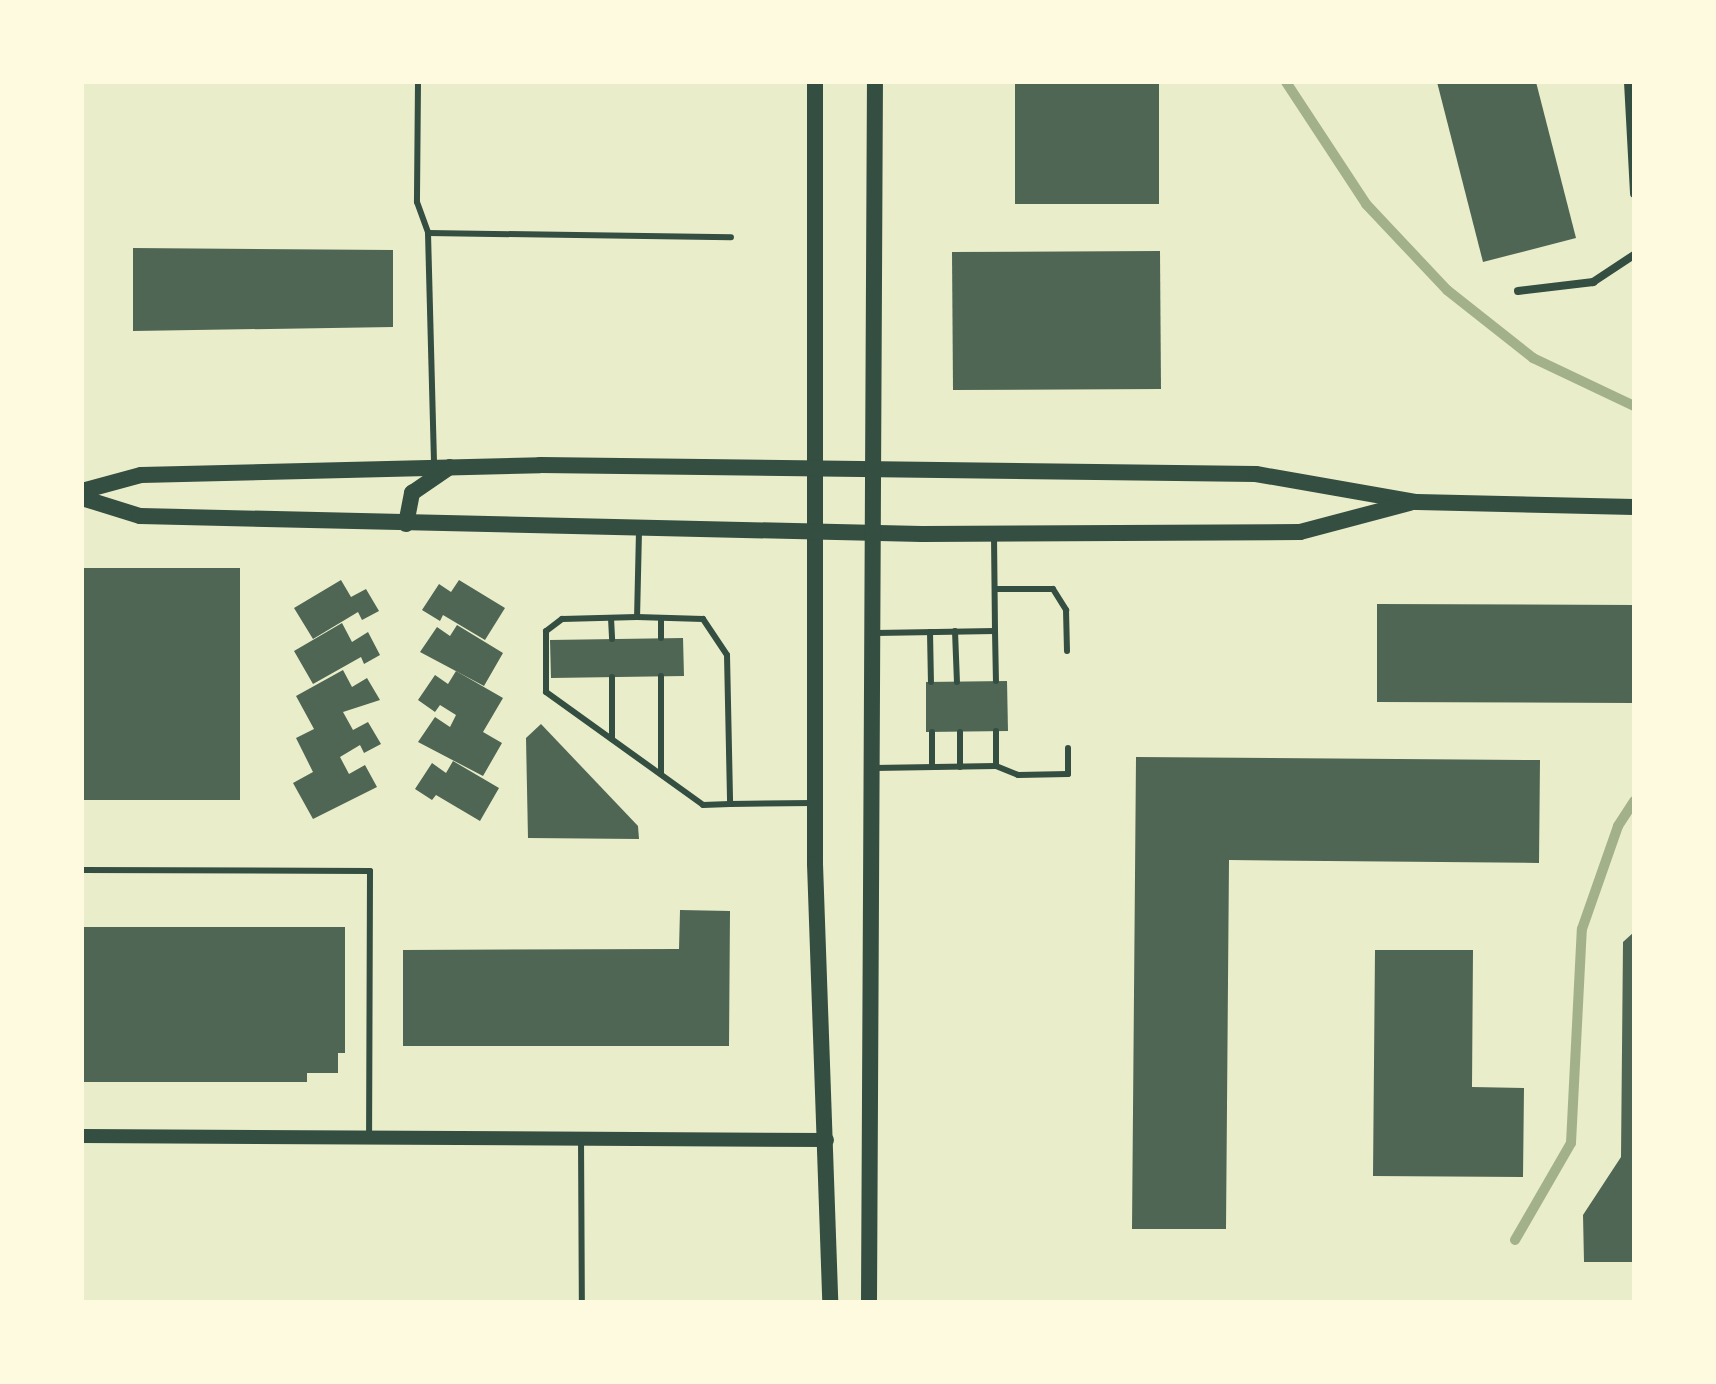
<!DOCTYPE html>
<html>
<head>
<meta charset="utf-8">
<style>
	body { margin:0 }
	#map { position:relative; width:1716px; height:1384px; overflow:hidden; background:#e9edc9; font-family:Helvetica,sans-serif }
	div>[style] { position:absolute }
	.stream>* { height:10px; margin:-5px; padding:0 5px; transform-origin:5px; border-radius:5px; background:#a3b18a }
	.building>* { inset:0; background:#4f6655 }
	.service>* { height:6px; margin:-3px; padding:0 3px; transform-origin:3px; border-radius:3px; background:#344e41 }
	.minor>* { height:8px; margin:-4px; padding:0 4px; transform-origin:4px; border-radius:4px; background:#344e41 }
	.tertiary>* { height:14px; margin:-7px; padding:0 7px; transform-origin:7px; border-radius:7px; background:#344e41 }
	.secondary>* { height:16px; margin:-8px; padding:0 8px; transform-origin:8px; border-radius:8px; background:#344e41 }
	span { translate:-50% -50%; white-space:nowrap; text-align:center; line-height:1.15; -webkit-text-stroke:8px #fefae0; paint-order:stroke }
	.frame { position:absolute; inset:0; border:84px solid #fefae0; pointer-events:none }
</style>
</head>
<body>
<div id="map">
	<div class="stream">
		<div style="left:1286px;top:82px;width:146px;rotate:56.7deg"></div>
		<div style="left:1366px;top:204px;width:118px;rotate:46.7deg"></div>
		<div style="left:1447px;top:290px;width:110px;rotate:38.3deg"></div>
		<div style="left:1533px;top:358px;width:112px;rotate:25.4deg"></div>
		<div style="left:1515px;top:1240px;width:112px;rotate:-60deg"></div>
		<div style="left:1571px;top:1143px;width:214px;rotate:-87.1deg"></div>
		<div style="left:1582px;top:929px;width:109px;rotate:-70.7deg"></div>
		<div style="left:1618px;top:826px;width:30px;rotate:-57deg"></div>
	</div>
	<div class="building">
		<div style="clip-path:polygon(1015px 82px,1159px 82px,1159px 204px,1015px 204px)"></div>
		<div style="clip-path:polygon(1437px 82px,1536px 82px,1576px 238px,1483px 262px)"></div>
		<div style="clip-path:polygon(133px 248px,393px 250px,393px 327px,133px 331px)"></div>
		<div style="clip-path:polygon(1160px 251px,1161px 389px,953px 390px,952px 252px)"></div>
		<div style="clip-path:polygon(82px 568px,240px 568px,240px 800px,82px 800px)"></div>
		<div style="clip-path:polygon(341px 580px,351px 597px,366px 589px,379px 611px,362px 620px,358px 612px,313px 639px,294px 608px)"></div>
		<div style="clip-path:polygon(459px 580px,505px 608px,485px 640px,443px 615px,440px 621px,422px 610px,439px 584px,451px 592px)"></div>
		<div style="clip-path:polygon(1377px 604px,1634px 605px,1634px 703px,1377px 702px)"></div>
		<div style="clip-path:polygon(342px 623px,352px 642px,368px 632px,380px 655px,364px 664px,361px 657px,313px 684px,294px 651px)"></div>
		<div style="clip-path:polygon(457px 625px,503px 653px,484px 686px,420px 652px,437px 627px,450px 636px)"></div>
		<div style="clip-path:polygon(683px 638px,684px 676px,551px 678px,550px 640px)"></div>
		<div style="clip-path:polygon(343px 670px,352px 687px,367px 678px,380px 700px,343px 712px,353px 730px,368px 722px,381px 744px,364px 753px,360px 745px,340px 757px,349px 774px,365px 765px,377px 787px,313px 819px,293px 783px,313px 772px,296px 738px,314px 729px,296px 696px)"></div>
		<div style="clip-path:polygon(456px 671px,503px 698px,483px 732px,502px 743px,483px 776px,418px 742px,435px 717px,450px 727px,456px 715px,440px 705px,435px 712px,418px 700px,435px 675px,448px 684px)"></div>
		<div style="clip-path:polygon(1007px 681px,1008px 731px,926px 732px,926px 682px)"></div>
		<div style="clip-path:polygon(541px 724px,638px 826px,639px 839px,528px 838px,526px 738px)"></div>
		<div style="clip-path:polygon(1136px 757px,1540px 760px,1539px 863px,1229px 860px,1226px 1229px,1132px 1229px)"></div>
		<div style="clip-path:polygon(453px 761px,499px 788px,480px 821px,436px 795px,432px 800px,415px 789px,432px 763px,446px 773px)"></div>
		<div style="clip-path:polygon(680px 910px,730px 911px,729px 1046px,403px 1046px,403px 950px,679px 949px)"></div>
		<div style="clip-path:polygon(82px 927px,345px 927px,345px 1053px,338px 1053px,338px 1073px,307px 1073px,307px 1082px,82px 1082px)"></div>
		<div style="clip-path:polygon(1634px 932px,1634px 1262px,1584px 1262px,1583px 1215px,1621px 1157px,1623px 942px)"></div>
		<div style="clip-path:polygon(1375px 950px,1473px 950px,1472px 1087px,1524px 1088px,1523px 1177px,1373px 1176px)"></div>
	</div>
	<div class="service">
		<div style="left:418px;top:82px;width:120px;rotate:90.5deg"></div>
		<div style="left:417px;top:202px;width:33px;rotate:70deg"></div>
		<div style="left:428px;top:233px;width:231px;rotate:88.5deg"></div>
		<div style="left:428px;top:233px;width:303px;rotate:0.8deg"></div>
		<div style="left:639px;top:531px;width:86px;rotate:91.3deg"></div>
		<div style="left:637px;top:617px;width:66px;rotate:1.7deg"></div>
		<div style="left:703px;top:619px;width:43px;rotate:56.3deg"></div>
		<div style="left:727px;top:655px;width:149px;rotate:88.8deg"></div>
		<div style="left:730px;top:804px;width:83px;rotate:-0.7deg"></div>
		<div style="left:995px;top:589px;width:58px"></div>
		<div style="left:1053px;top:589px;width:25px;rotate:58deg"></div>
		<div style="left:1066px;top:610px;width:41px;rotate:88.6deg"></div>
		<div style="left:637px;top:617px;width:75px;rotate:178.5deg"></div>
		<div style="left:562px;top:619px;width:20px;rotate:143deg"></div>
		<div style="left:546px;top:631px;width:61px;rotate:90deg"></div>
		<div style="left:546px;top:692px;width:193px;rotate:35.7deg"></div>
		<div style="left:703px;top:805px;width:27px;rotate:-2deg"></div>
		<div style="left:611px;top:618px;width:21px;rotate:87deg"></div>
		<div style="left:661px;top:618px;width:20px;rotate:90deg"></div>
		<div style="left:955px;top:631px;width:51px;rotate:87.8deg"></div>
		<div style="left:995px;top:631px;width:50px;rotate:88.9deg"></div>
		<div style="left:930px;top:632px;width:50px;rotate:88.9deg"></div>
		<div style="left:876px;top:633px;width:119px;rotate:-1deg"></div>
		<div style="left:995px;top:631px;width:94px;rotate:-90.6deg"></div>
		<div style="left:612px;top:677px;width:62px;rotate:90deg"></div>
		<div style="left:932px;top:732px;width:35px;rotate:90deg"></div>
		<div style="left:960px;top:732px;width:35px;rotate:90deg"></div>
		<div style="left:996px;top:766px;width:24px;rotate:22deg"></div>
		<div style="left:1018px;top:775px;width:50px;rotate:-1.1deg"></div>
		<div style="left:1068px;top:774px;width:26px;rotate:-90deg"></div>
		<div style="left:874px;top:768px;width:122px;rotate:-0.9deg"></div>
		<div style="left:996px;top:766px;width:35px;rotate:-90deg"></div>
		<div style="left:661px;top:774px;width:98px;rotate:-90deg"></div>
		<div style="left:82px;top:870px;width:288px;rotate:0.2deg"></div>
		<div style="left:370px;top:871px;width:264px;rotate:90.2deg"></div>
		<div style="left:581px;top:1138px;width:164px;rotate:89.7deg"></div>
	</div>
	<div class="minor">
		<div style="left:1628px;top:82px;width:112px;rotate:86.9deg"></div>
		<div style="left:1518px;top:291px;width:76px;rotate:-6.8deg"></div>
		<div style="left:1593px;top:282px;width:49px;rotate:-33.4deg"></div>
	</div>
	<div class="tertiary">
		<div style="left:82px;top:1136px;width:745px;rotate:0.31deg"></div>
	</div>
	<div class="secondary">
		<div style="left:815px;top:82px;width:782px;rotate:90deg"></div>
		<div style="left:815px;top:864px;width:438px;rotate:88deg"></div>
		<div style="left:82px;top:491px;width:61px;rotate:-15.2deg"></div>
		<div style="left:141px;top:475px;width:399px;rotate:-1.4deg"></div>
		<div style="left:540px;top:465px;width:716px;rotate:0.72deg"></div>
		<div style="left:1256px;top:474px;width:163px;rotate:9.9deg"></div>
		<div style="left:1417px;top:502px;width:217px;rotate:1.3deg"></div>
		<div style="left:82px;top:498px;width:61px;rotate:17.2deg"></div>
		<div style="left:140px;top:516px;width:782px;rotate:1.32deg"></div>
		<div style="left:922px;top:534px;width:378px;rotate:-0.3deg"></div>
		<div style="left:1300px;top:532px;width:114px;rotate:-14.8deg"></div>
		<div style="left:406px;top:524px;width:32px;rotate:-79deg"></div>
		<div style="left:412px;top:493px;width:46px;rotate:-34.4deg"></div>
		<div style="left:869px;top:1302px;width:1220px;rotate:-89.72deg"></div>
	</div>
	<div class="frame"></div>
</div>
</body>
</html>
